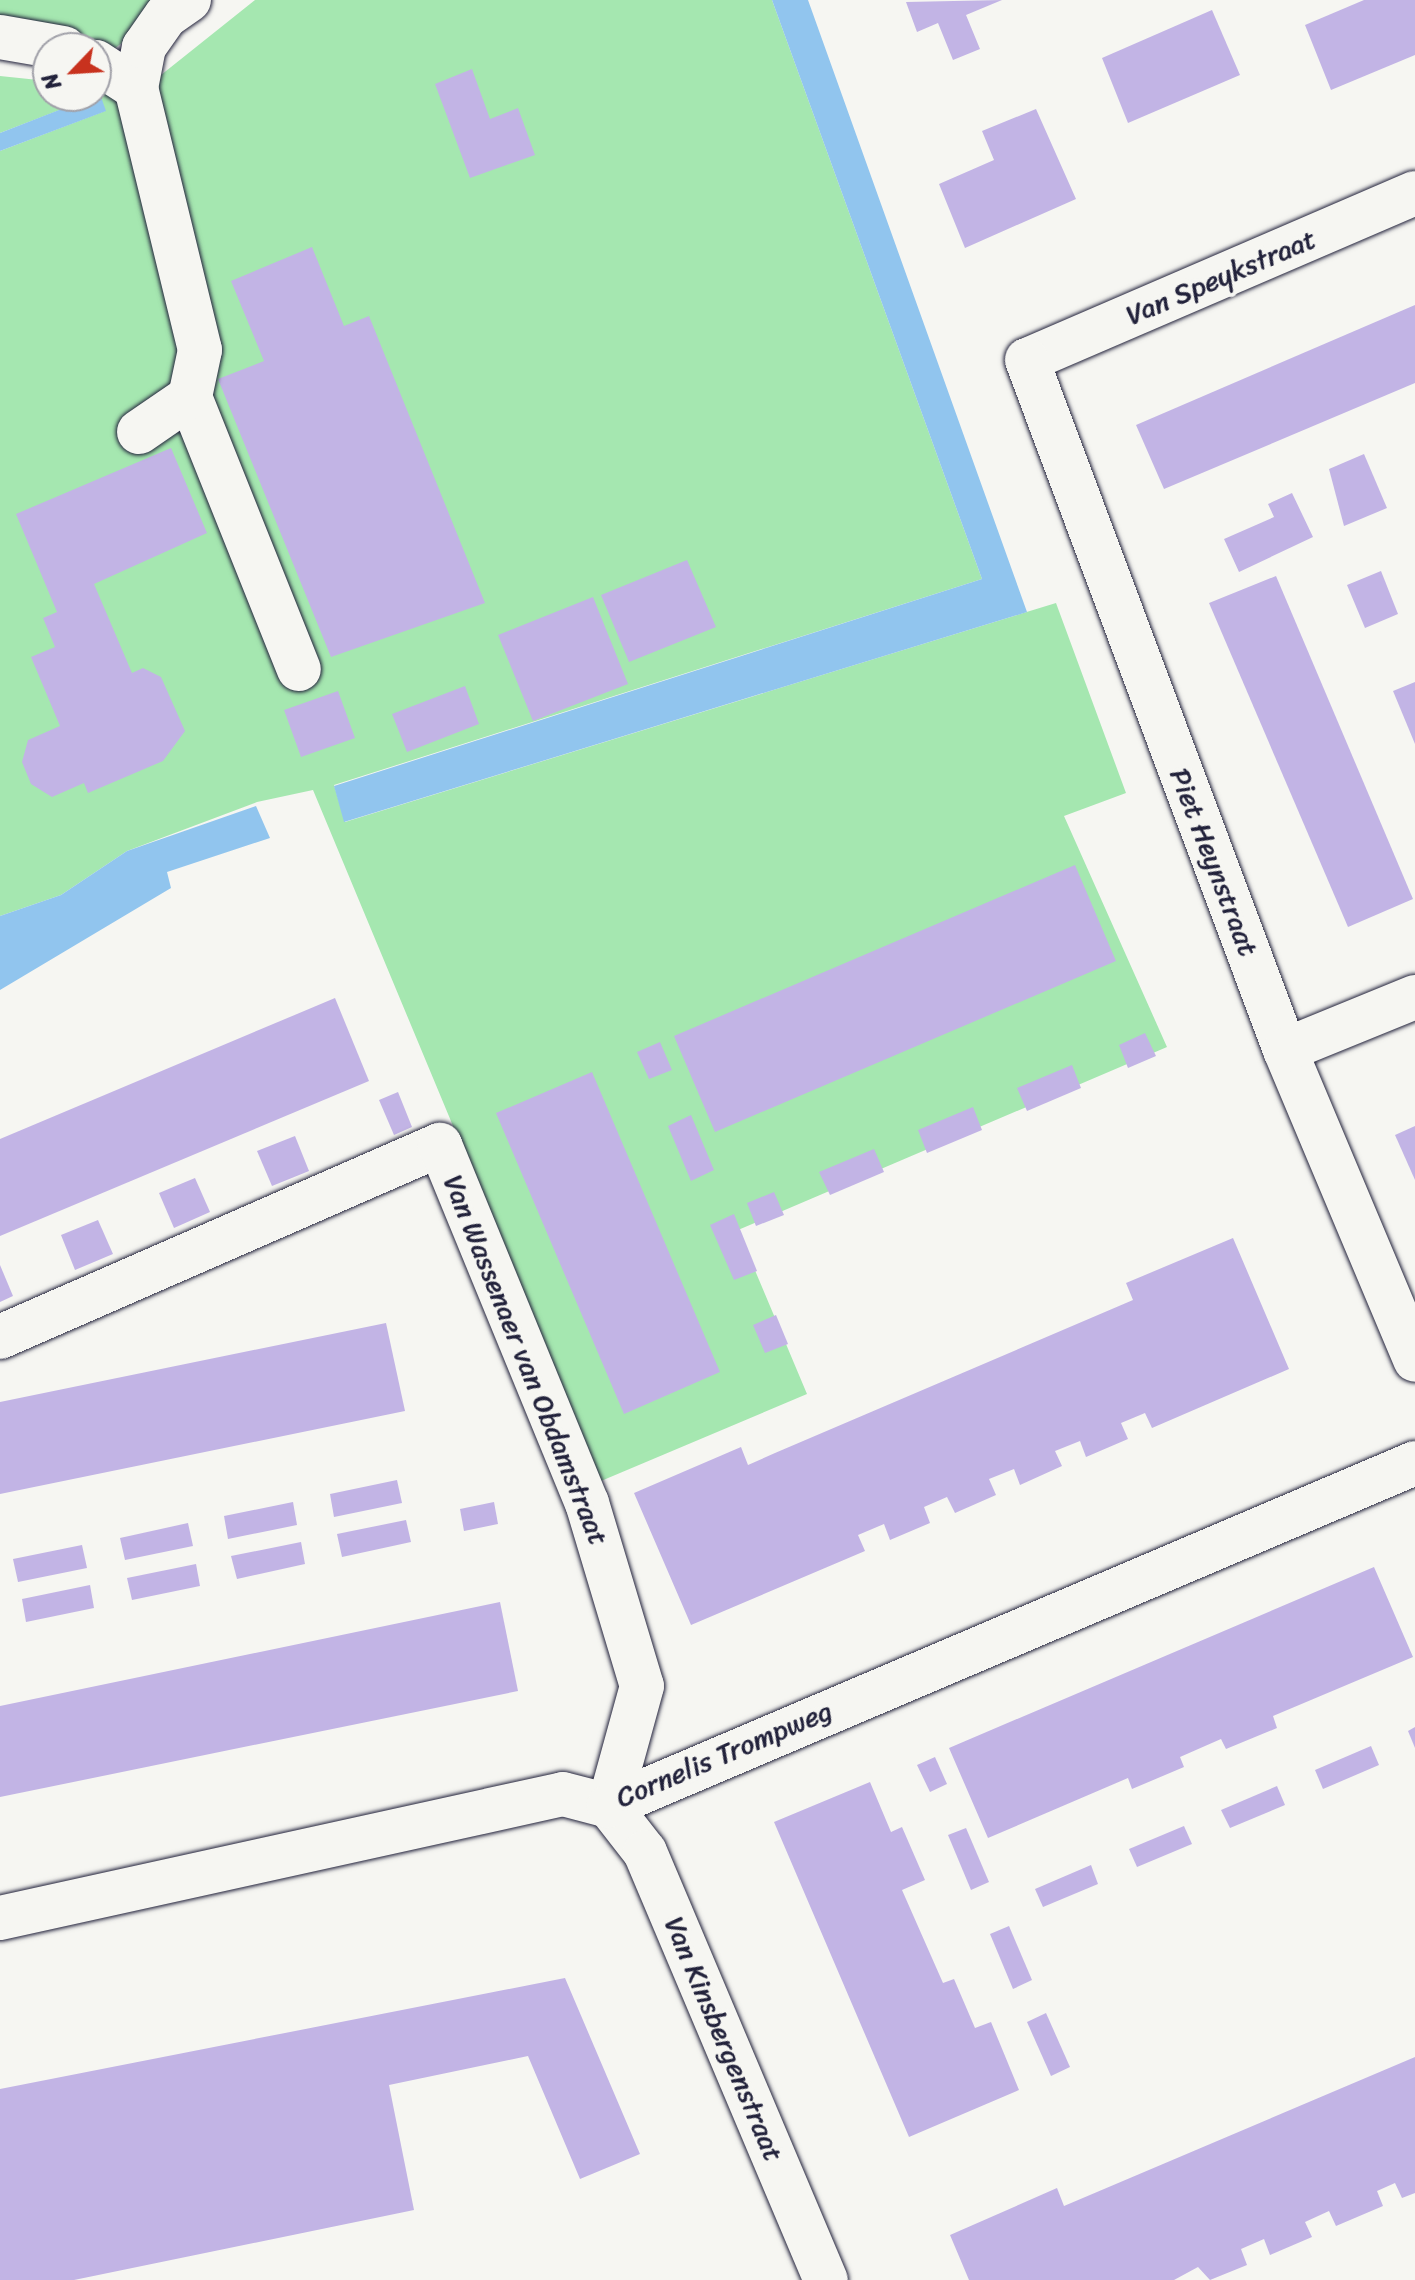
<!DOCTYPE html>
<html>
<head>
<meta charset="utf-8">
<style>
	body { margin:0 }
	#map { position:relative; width:1415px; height:2280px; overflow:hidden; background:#f6f6f2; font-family:Sriracha,sans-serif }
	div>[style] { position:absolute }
	.green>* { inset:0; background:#a5e7b0 }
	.water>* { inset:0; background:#91c5ee }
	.building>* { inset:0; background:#c2b4e5 }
	.roads { filter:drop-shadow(0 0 2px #22223b) drop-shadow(0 0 2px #22223b) }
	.minor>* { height:44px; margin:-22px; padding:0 22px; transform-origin:22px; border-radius:22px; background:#f6f6f2 }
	span { translate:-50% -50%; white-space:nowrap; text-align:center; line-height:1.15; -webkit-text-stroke:8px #f6f6f2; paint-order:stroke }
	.street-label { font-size:28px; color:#22223b }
	.north { position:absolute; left:32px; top:32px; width:80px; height:80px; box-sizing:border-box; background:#f6f6f2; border:2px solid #a1a1a9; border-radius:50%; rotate:245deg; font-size:22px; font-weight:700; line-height:32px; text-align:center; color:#22223b }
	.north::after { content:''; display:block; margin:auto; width:28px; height:36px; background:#c8321e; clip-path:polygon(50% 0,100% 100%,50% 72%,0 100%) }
</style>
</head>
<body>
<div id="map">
	<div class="green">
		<div style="clip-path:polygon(0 0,178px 0,114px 49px,0 37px)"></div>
		<div style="clip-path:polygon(255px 0,772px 0,982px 579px,334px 785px,345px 822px,1056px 603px,1126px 793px,1064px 816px,1167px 1047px,738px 1230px,807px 1394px,601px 1481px,313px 790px,257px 802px,127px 851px,61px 895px,0 916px,0 151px,105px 111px,96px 85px,156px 79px)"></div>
		<div style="clip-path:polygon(0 76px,48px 81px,48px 96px,96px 96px,0 133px)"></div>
	</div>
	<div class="water">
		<div style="clip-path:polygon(772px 0,808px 0,1027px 612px,344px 822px,334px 786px,982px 579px)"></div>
		<div style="clip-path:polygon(100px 94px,106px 111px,0 151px,0 133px)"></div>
		<div style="clip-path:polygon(256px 806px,270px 838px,167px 872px,171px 888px,0 990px,0 916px,61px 895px,127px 851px)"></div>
	</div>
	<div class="building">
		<div style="clip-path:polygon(1002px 0,966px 15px,980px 49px,953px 60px,938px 23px,917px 32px,906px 2px)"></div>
		<div style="clip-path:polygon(1364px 0,1415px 0,1415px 55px,1331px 90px,1305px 25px)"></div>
		<div style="clip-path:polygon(1212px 10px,1240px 75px,1128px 123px,1102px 58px)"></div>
		<div style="clip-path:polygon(472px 69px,490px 119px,518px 108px,535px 155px,470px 178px,435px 84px)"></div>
		<div style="clip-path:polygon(1036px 109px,1076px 199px,965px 248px,939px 184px,994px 160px,982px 131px)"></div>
		<div style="clip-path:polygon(312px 247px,344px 326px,369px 316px,485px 603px,331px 657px,218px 379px,264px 361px,231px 281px)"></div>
		<div style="clip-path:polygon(1415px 305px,1415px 383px,1164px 489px,1136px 425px)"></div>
		<div style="clip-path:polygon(171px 448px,207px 533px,94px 584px,132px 673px,143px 668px,161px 677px,185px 731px,163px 761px,88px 793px,84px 783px,52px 797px,31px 784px,22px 762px,28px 740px,60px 726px,31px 657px,55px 647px,43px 618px,57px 612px,16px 514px)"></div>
		<div style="clip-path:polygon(1364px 454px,1387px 508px,1344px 526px,1329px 469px)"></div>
		<div style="clip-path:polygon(1292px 493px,1313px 537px,1239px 572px,1224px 539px,1274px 517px,1268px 504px)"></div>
		<div style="clip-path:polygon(687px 560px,716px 627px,629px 662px,601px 595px)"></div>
		<div style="clip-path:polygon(1381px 571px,1398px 614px,1365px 628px,1347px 585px)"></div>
		<div style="clip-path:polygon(1276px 576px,1413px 899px,1348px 927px,1209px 603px)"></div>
		<div style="clip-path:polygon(593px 597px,628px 684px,533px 721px,498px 635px)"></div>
		<div style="clip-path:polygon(1415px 682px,1415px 744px,1393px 691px)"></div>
		<div style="clip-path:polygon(465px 686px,479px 724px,407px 752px,392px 714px)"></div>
		<div style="clip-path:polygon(338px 691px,355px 738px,301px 757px,284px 710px)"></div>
		<div style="clip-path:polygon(1075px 865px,1116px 961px,715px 1132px,674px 1036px)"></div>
		<div style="clip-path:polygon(335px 998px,369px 1081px,0 1236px,0 1139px)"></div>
		<div style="clip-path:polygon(1145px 1033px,1156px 1056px,1128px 1068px,1119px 1045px)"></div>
		<div style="clip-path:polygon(660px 1042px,672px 1070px,649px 1079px,637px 1052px)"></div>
		<div style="clip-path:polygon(1072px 1065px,1081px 1088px,1027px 1111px,1017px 1088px)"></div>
		<div style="clip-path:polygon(592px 1072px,720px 1372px,624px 1414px,496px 1113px)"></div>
		<div style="clip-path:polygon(398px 1092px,412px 1127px,394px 1135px,379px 1100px)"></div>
		<div style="clip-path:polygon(973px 1107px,982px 1130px,927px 1153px,918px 1130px)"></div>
		<div style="clip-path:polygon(691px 1115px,714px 1170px,691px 1181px,668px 1126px)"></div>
		<div style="clip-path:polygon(1415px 1126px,1415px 1180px,1395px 1135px)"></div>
		<div style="clip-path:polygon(295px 1136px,309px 1171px,272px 1186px,257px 1151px)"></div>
		<div style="clip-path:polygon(874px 1149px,884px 1172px,830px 1195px,819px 1172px)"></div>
		<div style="clip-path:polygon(195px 1178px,210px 1212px,174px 1228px,159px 1193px)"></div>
		<div style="clip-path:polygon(774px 1192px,784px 1215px,756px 1226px,747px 1203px)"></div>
		<div style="clip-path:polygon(734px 1214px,757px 1271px,734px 1280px,710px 1225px)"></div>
		<div style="clip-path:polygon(98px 1220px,113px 1254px,75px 1270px,61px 1235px)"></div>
		<div style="clip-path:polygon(1233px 1238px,1289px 1369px,1152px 1428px,1145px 1413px,1121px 1423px,1128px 1439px,1086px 1457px,1080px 1441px,1055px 1451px,1062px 1466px,1020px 1485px,1014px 1469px,989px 1479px,996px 1495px,955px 1513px,947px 1497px,924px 1507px,930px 1523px,890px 1540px,884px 1524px,858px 1535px,865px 1551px,691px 1625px,634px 1493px,741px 1447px,748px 1465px,775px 1453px,1133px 1300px,1126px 1283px)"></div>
		<div style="clip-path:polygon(0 1265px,13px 1296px,0 1302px)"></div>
		<div style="clip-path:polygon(776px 1315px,788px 1344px,765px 1353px,753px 1325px)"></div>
		<div style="clip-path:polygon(386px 1323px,405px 1411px,0 1494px,0 1402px)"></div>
		<div style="clip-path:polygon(397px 1480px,402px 1503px,334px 1517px,330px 1494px)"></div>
		<div style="clip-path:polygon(293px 1502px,297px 1525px,228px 1539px,224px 1516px)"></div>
		<div style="clip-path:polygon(494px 1502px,498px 1524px,464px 1531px,460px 1509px)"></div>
		<div style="clip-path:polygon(406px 1520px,411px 1542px,342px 1557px,337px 1534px)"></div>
		<div style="clip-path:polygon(188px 1523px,193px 1546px,125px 1560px,120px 1538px)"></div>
		<div style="clip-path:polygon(301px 1542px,305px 1564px,237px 1579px,231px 1556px)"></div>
		<div style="clip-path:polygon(82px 1545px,87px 1568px,18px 1582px,13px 1559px)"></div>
		<div style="clip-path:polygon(196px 1564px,200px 1586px,132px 1600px,127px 1578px)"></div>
		<div style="clip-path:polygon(1374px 1567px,1413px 1657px,1273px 1716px,1277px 1728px,1226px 1749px,1221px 1739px,1180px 1757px,1184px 1767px,1132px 1789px,1128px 1778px,988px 1838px,949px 1748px)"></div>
		<div style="clip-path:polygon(90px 1585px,94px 1608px,26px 1622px,22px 1599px)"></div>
		<div style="clip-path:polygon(500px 1602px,518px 1691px,0 1797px,0 1706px)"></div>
		<div style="clip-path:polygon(1415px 1727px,1415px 1748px,1408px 1731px)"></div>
		<div style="clip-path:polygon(1371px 1746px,1379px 1765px,1323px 1789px,1315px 1770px)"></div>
		<div style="clip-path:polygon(935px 1757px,947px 1784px,930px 1792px,917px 1765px)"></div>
		<div style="clip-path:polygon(870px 1782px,891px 1832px,902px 1827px,925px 1880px,902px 1890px,943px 1983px,954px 1979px,975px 2028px,991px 2022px,1019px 2090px,909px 2137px,774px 1822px)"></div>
		<div style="clip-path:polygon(1277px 1786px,1285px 1805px,1230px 1828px,1221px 1810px)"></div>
		<div style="clip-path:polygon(1184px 1826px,1192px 1844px,1137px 1867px,1129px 1849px)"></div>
		<div style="clip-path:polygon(966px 1828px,989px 1882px,971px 1890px,948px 1835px)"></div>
		<div style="clip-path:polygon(1091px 1865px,1098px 1884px,1043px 1907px,1035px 1889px)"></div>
		<div style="clip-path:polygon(1009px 1926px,1032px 1980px,1013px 1989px,990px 1934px)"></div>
		<div style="clip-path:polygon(565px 1978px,640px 2154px,580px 2179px,528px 2056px,389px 2085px,414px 2210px,74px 2280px,0 2280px,0 2089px)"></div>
		<div style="clip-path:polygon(1046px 2013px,1070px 2067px,1051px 2076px,1027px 2022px)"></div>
		<div style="clip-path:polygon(1415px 2057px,1415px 2193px,1402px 2198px,1395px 2183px,1377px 2191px,1383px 2206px,1336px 2226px,1329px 2211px,1305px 2222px,1312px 2237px,1270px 2255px,1264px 2239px,1241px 2249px,1247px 2265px,1210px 2280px,1198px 2267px,1174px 2280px,969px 2280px,950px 2235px,1057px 2188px,1064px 2206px)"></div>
	</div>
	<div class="roads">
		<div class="minor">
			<div style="left:0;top:37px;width:65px;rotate:9.8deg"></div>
			<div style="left:96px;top:62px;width:48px;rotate:33deg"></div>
			<div style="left:1415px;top:193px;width:422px;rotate:156.7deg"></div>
			<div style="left:1027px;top:360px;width:737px;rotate:69.5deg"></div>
			<div style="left:1285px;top:1050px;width:336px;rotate:67.2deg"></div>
			<div style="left:190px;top:397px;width:293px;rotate:68.2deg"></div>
			<div style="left:139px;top:432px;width:62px;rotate:-34.5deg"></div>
			<div style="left:190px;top:397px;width:48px;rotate:-78deg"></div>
			<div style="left:200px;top:350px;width:270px;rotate:-103.7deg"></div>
			<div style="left:136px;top:88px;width:42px;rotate:-79deg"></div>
			<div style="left:144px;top:47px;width:38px;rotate:-55deg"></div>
			<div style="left:166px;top:16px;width:28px;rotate:-35deg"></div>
			<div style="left:1285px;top:1050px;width:140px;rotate:-22.2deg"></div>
			<div style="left:0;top:1337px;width:480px;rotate:-23.6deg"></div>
			<div style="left:440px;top:1145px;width:387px;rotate:67.7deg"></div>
			<div style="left:587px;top:1503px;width:191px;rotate:73.3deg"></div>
			<div style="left:642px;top:1686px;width:124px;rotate:105.4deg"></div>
			<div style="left:609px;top:1806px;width:58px;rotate:52deg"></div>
			<div style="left:645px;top:1852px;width:465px;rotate:67.1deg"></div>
			<div style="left:0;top:1918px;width:576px;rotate:-12.42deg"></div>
			<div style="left:563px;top:1794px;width:48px;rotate:14.6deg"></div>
			<div style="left:609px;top:1806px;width:876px;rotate:-23.05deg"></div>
		</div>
	</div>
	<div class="street-label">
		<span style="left:1221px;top:277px;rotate:-23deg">Van Speykstraat</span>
		<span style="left:1214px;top:862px;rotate:69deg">Piet Heynstraat</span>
		<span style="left:526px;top:1360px;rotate:68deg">Van Wassenaer van Obdamstraat</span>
		<span style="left:724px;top:1754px;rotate:-23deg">Cornelis Trompweg</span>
		<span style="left:724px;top:2039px;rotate:67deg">Van Kinsbergenstraat</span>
	</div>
	<div class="north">N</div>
</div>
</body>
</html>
